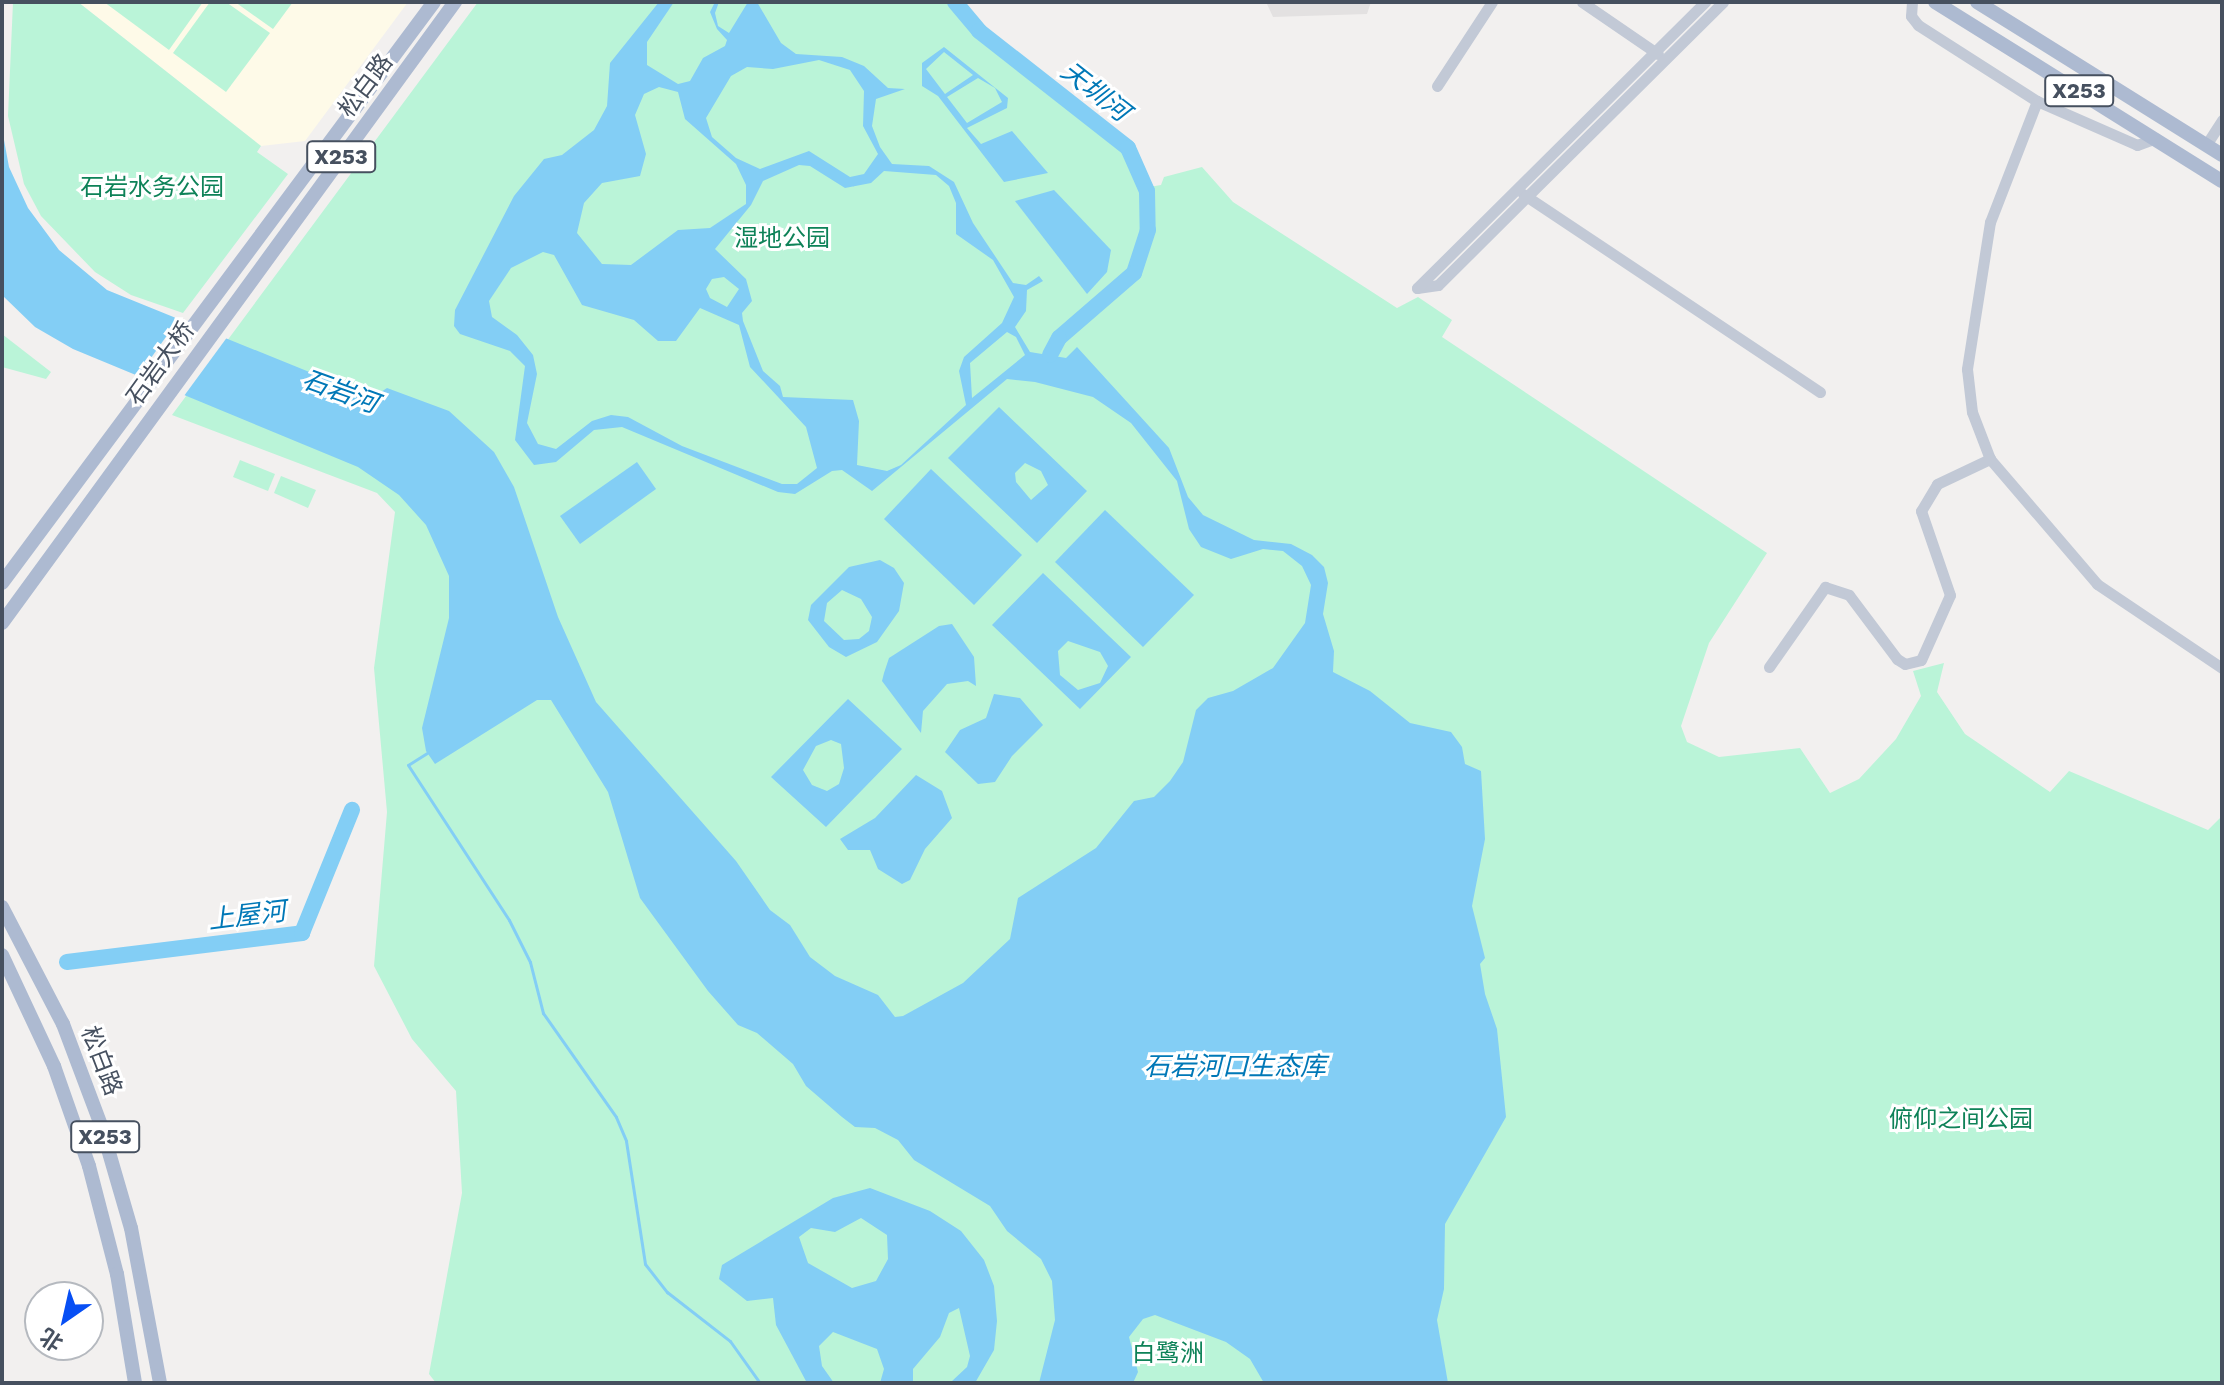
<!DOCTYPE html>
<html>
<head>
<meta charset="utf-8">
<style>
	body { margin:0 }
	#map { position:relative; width:2224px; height:1385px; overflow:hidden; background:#f2f0ef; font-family:"Work Sans","Noto Sans SC",sans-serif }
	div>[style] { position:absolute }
	.commercial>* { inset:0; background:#fefae8 }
	.education>* { inset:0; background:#e3e1e1 }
	.green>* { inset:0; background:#baf4d8 }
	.water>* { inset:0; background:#83cef5 }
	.pier>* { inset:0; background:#f2f0ef }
	.stream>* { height:3px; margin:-1.5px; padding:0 1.5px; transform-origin:1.5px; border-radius:1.5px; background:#83cef5 }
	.river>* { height:16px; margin:-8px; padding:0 8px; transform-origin:8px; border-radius:8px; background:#83cef5 }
	.minor>* { height:11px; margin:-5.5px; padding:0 5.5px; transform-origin:5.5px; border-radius:5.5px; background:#c2c9d6 }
	.major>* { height:14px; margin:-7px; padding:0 7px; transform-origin:7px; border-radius:7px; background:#adbad1 }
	span { translate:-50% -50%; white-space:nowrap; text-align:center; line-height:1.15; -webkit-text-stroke:6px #fff; paint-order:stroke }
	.shield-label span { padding:2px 6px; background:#fff; border:2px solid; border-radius:6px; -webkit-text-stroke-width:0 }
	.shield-label { font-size:22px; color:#46505f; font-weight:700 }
	.street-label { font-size:24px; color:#46505f }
	.park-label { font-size:24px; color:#0e8258 }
	.water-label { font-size:26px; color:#0078b7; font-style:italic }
	.frame { position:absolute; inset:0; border:4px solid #46505f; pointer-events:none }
	.north { position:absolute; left:24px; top:1281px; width:80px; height:80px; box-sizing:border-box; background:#fff; border:2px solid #b5b9bf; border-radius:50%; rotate:214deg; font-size:22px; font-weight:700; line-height:32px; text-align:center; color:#46505f }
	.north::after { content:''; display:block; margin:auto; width:28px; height:36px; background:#074ff4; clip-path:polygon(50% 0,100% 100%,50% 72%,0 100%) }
</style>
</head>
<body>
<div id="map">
	<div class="commercial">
		<div style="clip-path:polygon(78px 2px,408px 2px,305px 141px,261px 146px)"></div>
	</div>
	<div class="education">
		<div style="clip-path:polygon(1266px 2px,1371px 2px,1367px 14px,1273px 17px)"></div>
	</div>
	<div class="green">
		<div style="clip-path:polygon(13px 2px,78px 2px,261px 146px,257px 152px,288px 174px,183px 313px,131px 295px,95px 272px,41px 216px,24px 184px,8px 116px)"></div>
		<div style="clip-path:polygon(104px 2px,203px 2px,169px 50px)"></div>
		<div style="clip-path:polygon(210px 2px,226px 2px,270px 33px,226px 92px,173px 53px)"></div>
		<div style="clip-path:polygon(235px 2px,293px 2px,273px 29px)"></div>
		<div style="clip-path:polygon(478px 2px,950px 2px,981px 38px,1013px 57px,1107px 133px,1125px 151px,1143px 188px,1161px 185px,1164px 177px,1202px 167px,1233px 202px,1397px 308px,1418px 297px,1452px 320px,1442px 337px,1767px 553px,1709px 643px,1681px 726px,1687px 742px,1719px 757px,1800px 748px,1830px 793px,1859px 779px,1896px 739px,1921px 696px,1913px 671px,1944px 663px,1937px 692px,1965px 734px,2050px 792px,2069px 771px,2208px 830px,2222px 816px,2222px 1383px,436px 1383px,429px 1374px,462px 1193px,456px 1091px,412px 1039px,374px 966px,387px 812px,374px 668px,395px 512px,377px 493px,172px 415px)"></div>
		<div style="clip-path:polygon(2px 334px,51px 372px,46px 379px,2px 367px)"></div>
		<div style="clip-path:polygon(240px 460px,275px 474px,268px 491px,233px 477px)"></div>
		<div style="clip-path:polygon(281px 476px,316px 490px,308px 508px,274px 493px)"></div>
	</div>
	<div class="water">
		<div style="clip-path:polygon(evenodd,659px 2px,674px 2px,647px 42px,647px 65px,678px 84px,690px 81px,703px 58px,725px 46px,727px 40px,717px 29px,710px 12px,715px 2px,719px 2px,715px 13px,718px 26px,729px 33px,748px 2px,757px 2px,781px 43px,796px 54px,842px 57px,864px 66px,888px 88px,905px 89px,876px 99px,872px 126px,880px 147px,892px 164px,929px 166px,954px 182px,973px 223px,1013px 283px,1026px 285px,1039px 276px,1043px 281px,1027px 290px,1026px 311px,1015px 327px,1030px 352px,1066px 358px,1077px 347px,1169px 448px,1188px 497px,1203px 515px,1254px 540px,1291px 544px,1312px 555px,1324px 567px,1328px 583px,1323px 614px,1334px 651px,1333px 672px,1370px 691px,1410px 723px,1451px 732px,1462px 747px,1465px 764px,1481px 771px,1485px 839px,1472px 906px,1485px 958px,1480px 964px,1485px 994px,1497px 1029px,1506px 1117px,1445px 1224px,1444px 1289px,1437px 1320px,1448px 1383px,1264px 1383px,1250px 1359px,1226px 1342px,1155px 1315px,1143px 1319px,1129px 1337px,1138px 1372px,1133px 1383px,1039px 1383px,1055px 1320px,1052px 1281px,1041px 1259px,1007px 1231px,990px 1206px,914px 1160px,898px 1140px,875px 1128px,855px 1127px,842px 1117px,806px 1086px,793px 1064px,757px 1033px,738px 1025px,708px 991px,640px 898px,608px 792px,551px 700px,537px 700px,435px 764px,426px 751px,422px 728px,449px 618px,449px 576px,426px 525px,399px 495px,358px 467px,73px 349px,35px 327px,2px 295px,2px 129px,9px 167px,28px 208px,59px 250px,107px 290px,366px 395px,375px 396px,387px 388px,449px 411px,494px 452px,514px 487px,558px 617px,596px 702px,736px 861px,770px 910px,790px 925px,810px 957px,835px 976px,878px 995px,895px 1017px,903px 1016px,963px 983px,1010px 939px,1018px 898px,1096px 848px,1134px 801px,1154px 797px,1170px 781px,1183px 762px,1196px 710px,1208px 698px,1233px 691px,1273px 668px,1305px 623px,1311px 585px,1302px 566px,1283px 551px,1263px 549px,1231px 559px,1201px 547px,1189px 529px,1177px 481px,1131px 423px,1093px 397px,1035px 382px,1007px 379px,872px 491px,842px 470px,832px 471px,795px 494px,778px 492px,622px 427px,594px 430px,556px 462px,534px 465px,515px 440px,525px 366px,510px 351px,460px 334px,454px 326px,455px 310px,514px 196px,544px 159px,562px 155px,594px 130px,607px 106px,610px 63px,659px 2px,819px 60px,850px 70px,864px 91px,863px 126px,878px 154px,864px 174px,850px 177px,809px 151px,760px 169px,736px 158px,712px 137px,706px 118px,731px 76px,747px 67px,773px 69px,819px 60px,659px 2px,659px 87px,678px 92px,685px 119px,736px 164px,746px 185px,746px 204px,710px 228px,678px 230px,631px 265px,602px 264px,577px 233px,584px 203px,602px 183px,640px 176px,646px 154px,635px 115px,644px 94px,659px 87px,659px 2px,799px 165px,810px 166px,845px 188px,871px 183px,884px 171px,936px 175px,949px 186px,956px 203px,956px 234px,993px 260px,1014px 297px,1002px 323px,964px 357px,959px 371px,966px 405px,901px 465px,887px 471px,857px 465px,859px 421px,853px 400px,783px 397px,780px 386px,763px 371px,743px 321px,742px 313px,752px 301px,746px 279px,715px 249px,751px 205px,763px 181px,799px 165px,659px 2px,543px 252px,554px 255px,582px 305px,634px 320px,658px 341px,676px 341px,700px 308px,739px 325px,750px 367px,806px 427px,817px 468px,797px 484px,782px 484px,682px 446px,628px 417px,611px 415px,592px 421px,556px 449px,538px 444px,527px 423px,537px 374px,533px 355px,517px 335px,492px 317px,489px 301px,511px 268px,543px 252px,659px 2px,724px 277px,739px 289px,727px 307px,710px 298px,706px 289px,712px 279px,724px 277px,659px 2px,1007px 332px,1016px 337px,1025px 355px,972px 398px,970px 363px,1007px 332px)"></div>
		<div style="clip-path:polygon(evenodd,944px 47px,1008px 98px,1007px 108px,967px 128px,981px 144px,1012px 131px,1048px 173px,1004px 182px,938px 96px,922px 86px,922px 63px,944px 47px,944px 52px,973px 75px,945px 94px,926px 69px,944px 52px,944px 47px,978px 78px,995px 88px,1002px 102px,967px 123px,947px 97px,978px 78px)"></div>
		<div style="clip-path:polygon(1054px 190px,1111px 250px,1107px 272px,1087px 294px,1015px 201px)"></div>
		<div style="clip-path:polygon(evenodd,999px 407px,1087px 491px,1037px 543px,948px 458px,999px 407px,1025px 463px,1041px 471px,1048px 485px,1031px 500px,1016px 482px,1015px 473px,1025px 463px)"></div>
		<div style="clip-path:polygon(637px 462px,656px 489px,580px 544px,560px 516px)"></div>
		<div style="clip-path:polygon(931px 469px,1022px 555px,974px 605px,884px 519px)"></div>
		<div style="clip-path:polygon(1105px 510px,1194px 595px,1143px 647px,1055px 562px)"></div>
		<div style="clip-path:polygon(evenodd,880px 560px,894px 568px,904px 583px,899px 611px,877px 642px,846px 657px,829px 647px,808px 620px,811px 605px,849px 567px,880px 560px,842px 590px,861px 599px,872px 617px,869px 631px,859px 639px,844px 640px,824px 621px,827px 603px,842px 590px)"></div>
		<div style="clip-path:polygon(evenodd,1043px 573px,1131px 657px,1080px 709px,992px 625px,1043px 573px,1068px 641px,1100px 652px,1108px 666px,1100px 683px,1078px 690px,1060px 675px,1058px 651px,1068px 641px)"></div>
		<div style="clip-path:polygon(952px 624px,974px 657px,976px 686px,968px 681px,947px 684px,923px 711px,921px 733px,882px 681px,884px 673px,889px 658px,939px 626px)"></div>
		<div style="clip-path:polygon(994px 694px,1020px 698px,1043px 725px,1012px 756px,995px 782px,978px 784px,945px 752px,960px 730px,986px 718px)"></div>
		<div style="clip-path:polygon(evenodd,848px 699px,902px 749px,826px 827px,771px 777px,848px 699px,831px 740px,841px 744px,844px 768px,839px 784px,827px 791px,812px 785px,803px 770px,816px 746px,831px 740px)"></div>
		<div style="clip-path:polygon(916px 775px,942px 791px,952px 818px,925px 849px,910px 880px,902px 884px,878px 869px,870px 850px,848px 850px,840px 839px,875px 818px)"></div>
		<div style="clip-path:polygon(evenodd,870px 1188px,930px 1211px,961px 1231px,984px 1260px,994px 1286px,997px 1321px,994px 1350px,975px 1383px,932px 1383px,951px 1382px,967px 1367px,970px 1356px,959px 1308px,949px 1313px,940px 1337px,913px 1369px,913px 1383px,880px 1383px,884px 1369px,877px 1349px,833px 1332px,819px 1346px,822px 1366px,834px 1383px,807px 1383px,776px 1325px,773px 1298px,747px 1301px,719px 1279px,722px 1265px,833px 1198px,870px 1188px,861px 1218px,887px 1235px,888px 1259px,876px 1281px,852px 1288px,808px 1263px,799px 1237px,811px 1228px,835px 1232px,861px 1218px)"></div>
	</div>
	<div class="pier">
		<div style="clip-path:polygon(180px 317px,228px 336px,181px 400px,134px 382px)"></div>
	</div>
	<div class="stream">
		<div style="left:427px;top:753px;width:22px;rotate:148deg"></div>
		<div style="left:408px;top:765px;width:185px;rotate:56.9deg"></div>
		<div style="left:509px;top:920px;width:47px;rotate:63.4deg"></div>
		<div style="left:530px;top:962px;width:53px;rotate:75.7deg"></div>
		<div style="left:543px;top:1013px;width:127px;rotate:54.9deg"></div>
		<div style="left:616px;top:1117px;width:26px;rotate:67deg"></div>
		<div style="left:626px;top:1141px;width:124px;rotate:81.2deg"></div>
		<div style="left:645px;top:1264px;width:36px;rotate:52deg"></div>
		<div style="left:667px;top:1292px;width:80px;rotate:37.9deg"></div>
		<div style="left:730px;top:1341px;width:52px;rotate:54.5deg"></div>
	</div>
	<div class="river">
		<div style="left:955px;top:2px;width:38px;rotate:50deg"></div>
		<div style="left:979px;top:31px;width:189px;rotate:38.1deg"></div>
		<div style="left:1128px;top:148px;width:47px;rotate:66.2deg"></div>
		<div style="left:1147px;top:191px;width:39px;rotate:89deg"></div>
		<div style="left:1148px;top:230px;width:45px;rotate:108deg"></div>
		<div style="left:1134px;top:273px;width:99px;rotate:139.1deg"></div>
		<div style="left:1059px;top:338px;width:19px;rotate:118deg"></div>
		<div style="left:67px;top:962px;width:237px;rotate:-7deg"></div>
		<div style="left:302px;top:933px;width:133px;rotate:-67.9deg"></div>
	</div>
	<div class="minor">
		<div style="left:1582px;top:2px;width:92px;rotate:34.4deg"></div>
		<div style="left:1912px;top:2px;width:14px;rotate:94deg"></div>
		<div style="left:1911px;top:16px;width:11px;rotate:52deg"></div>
		<div style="left:1918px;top:25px;width:141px;rotate:32.6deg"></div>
		<div style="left:2037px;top:101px;width:109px;rotate:23.7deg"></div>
		<div style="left:2137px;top:145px;width:20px;rotate:-20deg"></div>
		<div style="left:1437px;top:86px;width:100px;rotate:-56.8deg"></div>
		<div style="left:2037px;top:101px;width:130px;rotate:111.2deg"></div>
		<div style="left:1990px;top:222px;width:149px;rotate:98.9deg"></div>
		<div style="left:1967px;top:369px;width:43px;rotate:83.4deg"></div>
		<div style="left:1972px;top:412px;width:50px;rotate:69deg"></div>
		<div style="left:1990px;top:459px;width:165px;rotate:49.4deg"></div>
		<div style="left:2097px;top:584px;width:151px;rotate:33.9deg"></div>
		<div style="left:2206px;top:145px;width:30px;rotate:-57deg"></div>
		<div style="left:1523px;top:194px;width:357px;rotate:33.7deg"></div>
		<div style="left:1417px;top:288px;width:21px;rotate:-8deg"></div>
		<div style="left:1438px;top:285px;width:402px;rotate:-44.8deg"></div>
		<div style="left:1417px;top:288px;width:406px;rotate:-44.8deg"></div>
		<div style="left:1769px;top:667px;width:98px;rotate:-55deg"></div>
		<div style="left:1825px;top:587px;width:25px;rotate:18deg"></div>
		<div style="left:1849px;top:595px;width:80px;rotate:53.1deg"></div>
		<div style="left:1897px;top:659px;width:9px;rotate:32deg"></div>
		<div style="left:1905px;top:664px;width:16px;rotate:-14deg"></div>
		<div style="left:1921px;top:660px;width:71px;rotate:-66deg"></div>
		<div style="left:1950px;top:595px;width:89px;rotate:-109deg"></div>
		<div style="left:1921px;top:511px;width:31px;rotate:-59deg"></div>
		<div style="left:1937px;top:484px;width:59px;rotate:-25.3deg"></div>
	</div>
	<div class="major">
		<div style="left:1935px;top:2px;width:338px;rotate:32deg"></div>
		<div style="left:1977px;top:2px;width:289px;rotate:32deg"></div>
		<div style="left:2px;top:583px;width:724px;rotate:-53.37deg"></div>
		<div style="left:2px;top:623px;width:769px;rotate:-53.89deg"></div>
		<div style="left:2px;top:907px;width:132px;rotate:62.5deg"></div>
		<div style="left:63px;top:1024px;width:108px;rotate:69.4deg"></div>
		<div style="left:101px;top:1125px;width:107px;rotate:73.8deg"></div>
		<div style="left:131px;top:1228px;width:158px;rotate:79.4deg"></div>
		<div style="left:2px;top:955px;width:123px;rotate:64.9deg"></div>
		<div style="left:54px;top:1066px;width:106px;rotate:70.7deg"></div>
		<div style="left:89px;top:1166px;width:112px;rotate:75.5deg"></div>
		<div style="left:117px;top:1274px;width:110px;rotate:80.6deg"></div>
	</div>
	<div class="shield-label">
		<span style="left:2079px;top:91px">X253</span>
		<span style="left:341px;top:157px">X253</span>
		<span style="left:105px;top:1137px">X253</span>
	</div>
	<div class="street-label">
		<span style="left:366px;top:86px;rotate:-53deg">松白路</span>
		<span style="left:161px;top:364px;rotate:-54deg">石岩大桥</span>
		<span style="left:101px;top:1061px;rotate:69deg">松白路</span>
	</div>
	<div class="park-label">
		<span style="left:152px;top:188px">石岩水务公园</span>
		<span style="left:782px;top:239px">湿地公园</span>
		<span style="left:1961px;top:1120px">俯仰之间公园</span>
		<span style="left:1168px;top:1354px">白鹭洲</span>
	</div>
	<div class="water-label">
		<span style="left:1095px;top:92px;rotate:38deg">天圳河</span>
		<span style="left:340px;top:392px;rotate:20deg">石岩河</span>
		<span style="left:247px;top:916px;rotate:-7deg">上屋河</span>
		<span style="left:1235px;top:1067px">石岩河口生态库</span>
	</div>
	<div class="frame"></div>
	<div class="north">北</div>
</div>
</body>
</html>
